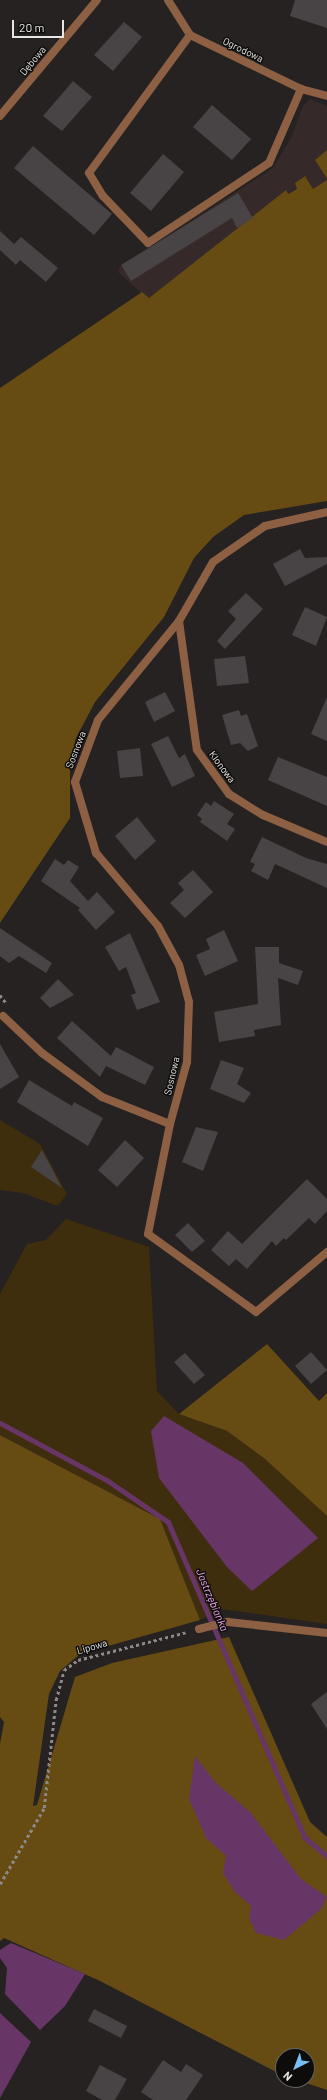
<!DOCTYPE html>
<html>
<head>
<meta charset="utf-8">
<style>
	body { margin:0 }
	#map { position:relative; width:327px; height:2100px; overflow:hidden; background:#262221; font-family:Barlow,sans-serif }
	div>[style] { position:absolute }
	.built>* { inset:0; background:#352a29 }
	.green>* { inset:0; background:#3e2e0d }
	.forest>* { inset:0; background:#664b13 }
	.water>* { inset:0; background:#683666 }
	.stream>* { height:5px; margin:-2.5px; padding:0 2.5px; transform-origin:2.5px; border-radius:2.5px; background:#683666 }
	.building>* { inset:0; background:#484345 }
	.path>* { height:2.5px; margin-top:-1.25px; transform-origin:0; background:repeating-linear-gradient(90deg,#8c8988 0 3px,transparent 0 6px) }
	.lane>* { height:8px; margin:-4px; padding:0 4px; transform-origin:4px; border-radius:4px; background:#8d6044 }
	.street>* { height:8px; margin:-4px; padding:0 4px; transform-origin:4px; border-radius:4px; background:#8d6044 }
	span { translate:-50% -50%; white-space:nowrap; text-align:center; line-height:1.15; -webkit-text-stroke:3px #0d0c0b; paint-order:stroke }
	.street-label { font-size:10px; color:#e8e5e5 }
	.water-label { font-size:11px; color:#f8abf5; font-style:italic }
	.north { position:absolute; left:275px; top:2048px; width:40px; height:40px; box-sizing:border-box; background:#0d0c0b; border:1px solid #656362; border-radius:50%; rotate:222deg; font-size:11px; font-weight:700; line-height:16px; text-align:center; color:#e8e5e5 }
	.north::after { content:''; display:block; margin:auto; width:14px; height:18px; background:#77bff7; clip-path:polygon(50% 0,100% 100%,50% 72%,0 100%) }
	.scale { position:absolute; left:12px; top:20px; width:52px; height:18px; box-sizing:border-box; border:2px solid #e8e5e5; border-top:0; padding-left:5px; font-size:12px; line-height:14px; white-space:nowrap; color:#e8e5e5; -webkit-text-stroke:3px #0d0c0b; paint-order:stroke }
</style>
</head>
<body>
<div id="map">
	<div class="built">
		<div style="clip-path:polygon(310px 99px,327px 106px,327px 150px,315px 160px,327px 180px,313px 190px,304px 176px,295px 183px,297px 188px,287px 194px,285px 191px,148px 299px,118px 272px,120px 267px,273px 168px,291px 138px,303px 106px)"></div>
	</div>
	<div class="green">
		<div style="clip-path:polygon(0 1120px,40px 1144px,67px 1194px,58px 1206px,23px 1193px,0 1190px)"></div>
		<div style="clip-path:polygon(66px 1219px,149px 1247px,157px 1391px,179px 1414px,227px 1431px,265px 1459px,327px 1516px,327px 1624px,222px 1609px,200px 1620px,160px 1519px,0 1435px,0 1294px,27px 1244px,46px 1240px)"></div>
	</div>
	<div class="forest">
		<div style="clip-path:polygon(327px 150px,327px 179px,315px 160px)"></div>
		<div style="clip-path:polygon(305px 176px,313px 189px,327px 180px,327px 501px,244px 515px,213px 537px,194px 558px,164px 617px,95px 702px,76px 738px,70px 765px,70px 818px,0 923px,0 388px,142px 292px,149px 298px,286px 190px,288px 194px,297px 189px,295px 183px)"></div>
		<div style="clip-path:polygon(267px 1344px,319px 1401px,327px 1393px,327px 1516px,265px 1459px,227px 1431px,179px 1414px)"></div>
		<div style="clip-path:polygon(0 1435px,160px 1519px,200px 1620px,80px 1654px,60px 1671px,49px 1694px,33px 1806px,37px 1805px,75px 1677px,112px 1663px,229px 1637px,310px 1822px,327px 1837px,327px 2090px,297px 2080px,307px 2080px,307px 2056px,283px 2056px,282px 2075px,100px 1981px,4px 1938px,0 1941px,0 1744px,4px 1722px,0 1717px)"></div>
	</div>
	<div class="water">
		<div style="clip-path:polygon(164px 1416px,243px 1463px,318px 1538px,252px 1591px,227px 1567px,159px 1478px,151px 1431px)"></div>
		<div style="clip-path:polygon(195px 1756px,216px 1783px,251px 1813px,301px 1879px,327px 1897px,321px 1909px,284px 1940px,256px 1933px,249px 1918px,251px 1906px,234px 1891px,223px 1873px,226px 1856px,206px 1838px,189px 1799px)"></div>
		<div style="clip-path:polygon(11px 1943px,85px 1974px,65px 2006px,40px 2030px,5px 1994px,7px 1968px,0 1958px,0 1950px)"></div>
		<div style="clip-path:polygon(0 2013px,31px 2042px,0 2098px)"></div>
	</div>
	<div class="stream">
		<div style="left:0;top:1423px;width:123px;rotate:28.2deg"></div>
		<div style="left:108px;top:1481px;width:73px;rotate:34.3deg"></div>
		<div style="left:168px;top:1522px;width:343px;rotate:66.6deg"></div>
		<div style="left:304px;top:1837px;width:30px;rotate:40deg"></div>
	</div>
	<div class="building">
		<div style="clip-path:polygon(295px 0,327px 0,327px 28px,290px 16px)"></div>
		<div style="clip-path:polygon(124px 22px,142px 37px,113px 71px,94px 55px)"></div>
		<div style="clip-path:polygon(73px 81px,92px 97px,62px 131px,43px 116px)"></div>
		<div style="clip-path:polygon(212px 105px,251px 139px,232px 160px,193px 127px)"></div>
		<div style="clip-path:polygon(33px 146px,112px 214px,94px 235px,14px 168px)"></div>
		<div style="clip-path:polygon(163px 154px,184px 172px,151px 211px,130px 193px)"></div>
		<div style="clip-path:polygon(238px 193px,253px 218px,237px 228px,232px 218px,131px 281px,121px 265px)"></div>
		<div style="clip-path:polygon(0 231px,14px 244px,21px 237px,58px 268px,46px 282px,20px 260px,16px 265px,0 250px)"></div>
		<div style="clip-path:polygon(300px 549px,305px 558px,327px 557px,327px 564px,285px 586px,273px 564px)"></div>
		<div style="clip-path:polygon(246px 593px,263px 609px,225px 649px,217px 641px,236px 619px,228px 611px)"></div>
		<div style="clip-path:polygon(305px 607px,327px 617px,316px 646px,292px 635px)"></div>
		<div style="clip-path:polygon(245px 656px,249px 683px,217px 686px,214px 659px)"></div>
		<div style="clip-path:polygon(165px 692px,175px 711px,154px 722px,145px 702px)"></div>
		<div style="clip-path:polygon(327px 697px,327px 741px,311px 734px)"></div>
		<div style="clip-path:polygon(239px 710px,241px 716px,247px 714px,258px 746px,248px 751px,240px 743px,231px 745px,222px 715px)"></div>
		<div style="clip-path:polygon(168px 736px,179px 758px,185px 754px,195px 776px,172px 787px,151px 744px)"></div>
		<div style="clip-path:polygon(140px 748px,143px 776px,120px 778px,117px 751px)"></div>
		<div style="clip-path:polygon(278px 757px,327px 777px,327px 806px,268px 780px)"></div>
		<div style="clip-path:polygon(214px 801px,234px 814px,227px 824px,235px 829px,227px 841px,200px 822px,202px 819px,197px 815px,206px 802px,211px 806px)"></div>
		<div style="clip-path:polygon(137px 817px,156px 841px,135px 860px,115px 836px)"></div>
		<div style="clip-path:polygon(262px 837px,306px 858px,327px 864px,327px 888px,275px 864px,268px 880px,251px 871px,255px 864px,250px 862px)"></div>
		<div style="clip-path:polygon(55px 859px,64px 865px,68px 860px,79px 867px,70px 881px,88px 901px,97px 892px,115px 912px,96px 930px,78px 910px,80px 908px,41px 881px)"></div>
		<div style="clip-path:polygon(193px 870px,213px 892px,185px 918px,170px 903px,184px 890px,178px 883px)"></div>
		<div style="clip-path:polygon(0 928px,52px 963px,46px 973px,19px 956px,9px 963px,0 956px)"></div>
		<div style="clip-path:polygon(224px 930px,238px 961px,205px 976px,196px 955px,210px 949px,206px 939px)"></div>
		<div style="clip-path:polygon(130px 933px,160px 1002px,137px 1010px,131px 995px,136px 993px,126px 967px,119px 971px,105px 947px)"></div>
		<div style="clip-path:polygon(255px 947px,279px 947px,279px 963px,303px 971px,298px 985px,278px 978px,281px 1025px,254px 1030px,255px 1036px,219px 1042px,214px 1012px,258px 1004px)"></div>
		<div style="clip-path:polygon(58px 979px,74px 995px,50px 1008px,40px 998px)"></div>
		<div style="clip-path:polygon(72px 1021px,111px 1056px,108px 1061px,116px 1047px,154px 1067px,145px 1085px,106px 1066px,100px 1077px,57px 1038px)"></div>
		<div style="clip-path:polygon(0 1044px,19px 1077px,0 1089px)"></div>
		<div style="clip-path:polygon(221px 1060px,244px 1068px,237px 1084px,251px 1093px,244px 1103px,210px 1089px)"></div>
		<div style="clip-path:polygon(29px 1080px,72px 1106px,74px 1102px,103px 1118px,88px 1146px,17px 1102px)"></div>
		<div style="clip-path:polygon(196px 1127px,218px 1132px,203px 1171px,182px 1162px)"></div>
		<div style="clip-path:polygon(125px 1140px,144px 1158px,117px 1187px,98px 1170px)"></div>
		<div style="clip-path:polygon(42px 1150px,62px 1188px,31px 1167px)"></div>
		<div style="clip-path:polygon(307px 1179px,327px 1199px,327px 1211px,315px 1224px,309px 1218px,286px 1240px,284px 1238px,276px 1246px,272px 1241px,247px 1269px,236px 1259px,229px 1266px,211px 1250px,228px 1231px,242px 1244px)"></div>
		<div style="clip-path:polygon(188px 1223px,205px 1241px,192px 1252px,175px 1235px)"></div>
		<div style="clip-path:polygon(311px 1352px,327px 1370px,311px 1384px,295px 1366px)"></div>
		<div style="clip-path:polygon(185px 1353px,205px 1375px,194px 1384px,174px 1362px)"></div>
		<div style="clip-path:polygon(327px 1692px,327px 1729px,311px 1704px)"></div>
		<div style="clip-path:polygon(94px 2009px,127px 2026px,121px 2038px,88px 2021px)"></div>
		<div style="clip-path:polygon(163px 2060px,181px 2072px,186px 2064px,203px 2075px,186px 2100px,153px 2100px,141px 2092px)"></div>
		<div style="clip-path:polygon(100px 2065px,127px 2079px,115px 2100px,102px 2100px,86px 2091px)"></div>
	</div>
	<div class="path">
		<div style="left:0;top:995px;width:11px;rotate:52deg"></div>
		<div style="left:0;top:1884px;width:88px;rotate:-59.9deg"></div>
		<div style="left:44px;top:1808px;width:109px;rotate:-83.7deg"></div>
		<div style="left:56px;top:1700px;width:31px;rotate:-75deg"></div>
		<div style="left:64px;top:1670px;width:17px;rotate:-36deg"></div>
		<div style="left:78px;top:1660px;width:113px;rotate:-14.4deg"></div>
	</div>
	<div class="lane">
		<div style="left:190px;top:35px;width:171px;rotate:126.2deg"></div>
		<div style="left:89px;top:173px;width:27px;rotate:59deg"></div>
		<div style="left:103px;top:196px;width:65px;rotate:46.2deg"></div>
		<div style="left:148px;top:243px;width:145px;rotate:-33.5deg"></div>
		<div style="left:269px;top:163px;width:81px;rotate:-66.6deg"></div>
	</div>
	<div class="street">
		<div style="left:168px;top:0;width:41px;rotate:57.8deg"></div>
		<div style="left:190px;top:35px;width:123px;rotate:25.9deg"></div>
		<div style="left:301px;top:89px;width:27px;rotate:15deg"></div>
		<div style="left:0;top:116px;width:151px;rotate:-50.1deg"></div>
		<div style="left:179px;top:621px;width:130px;rotate:82.1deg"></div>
		<div style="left:197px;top:750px;width:54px;rotate:54deg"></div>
		<div style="left:229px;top:794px;width:40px;rotate:32deg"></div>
		<div style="left:263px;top:815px;width:69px;rotate:22.9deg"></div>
		<div style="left:3px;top:1016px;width:54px;rotate:43.5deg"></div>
		<div style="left:42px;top:1053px;width:74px;rotate:36.3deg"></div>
		<div style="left:102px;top:1097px;width:73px;rotate:21.7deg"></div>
		<div style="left:170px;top:1124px;width:64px;rotate:-74.7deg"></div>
		<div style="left:187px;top:1062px;width:60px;rotate:-88.1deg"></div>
		<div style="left:189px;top:1002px;width:38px;rotate:-105deg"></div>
		<div style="left:179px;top:965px;width:44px;rotate:-118.3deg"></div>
		<div style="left:158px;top:926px;width:96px;rotate:-130.3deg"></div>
		<div style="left:96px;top:853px;width:74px;rotate:-106.5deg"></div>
		<div style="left:75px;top:782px;width:66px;rotate:-69.6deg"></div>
		<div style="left:98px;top:720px;width:128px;rotate:-50.7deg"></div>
		<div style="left:179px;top:621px;width:68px;rotate:-60deg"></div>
		<div style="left:213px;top:562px;width:63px;rotate:-34.7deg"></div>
		<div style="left:265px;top:526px;width:64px;rotate:-12.7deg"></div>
		<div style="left:170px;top:1124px;width:112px;rotate:101.3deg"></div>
		<div style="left:148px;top:1234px;width:133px;rotate:35.8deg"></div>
		<div style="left:256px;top:1312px;width:93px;rotate:-40.2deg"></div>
		<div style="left:199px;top:1629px;width:30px;rotate:-14deg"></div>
		<div style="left:228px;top:1622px;width:100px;rotate:6.3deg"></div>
	</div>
	<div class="street-label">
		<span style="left:243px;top:50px;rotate:26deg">Ogrodowa</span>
		<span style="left:33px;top:61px;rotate:-50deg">Dębowa</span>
		<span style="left:76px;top:750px;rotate:-69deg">Sosnowa</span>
		<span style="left:222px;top:767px;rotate:53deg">Klonowa</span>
		<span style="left:172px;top:1076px;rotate:-77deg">Sosnowa</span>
		<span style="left:92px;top:1647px;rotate:-16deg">Lipowa</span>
	</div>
	<div class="water-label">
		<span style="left:212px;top:1600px;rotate:67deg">Jastrzębianka</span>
	</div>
	<div class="north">N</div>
	<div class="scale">20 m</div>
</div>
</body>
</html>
